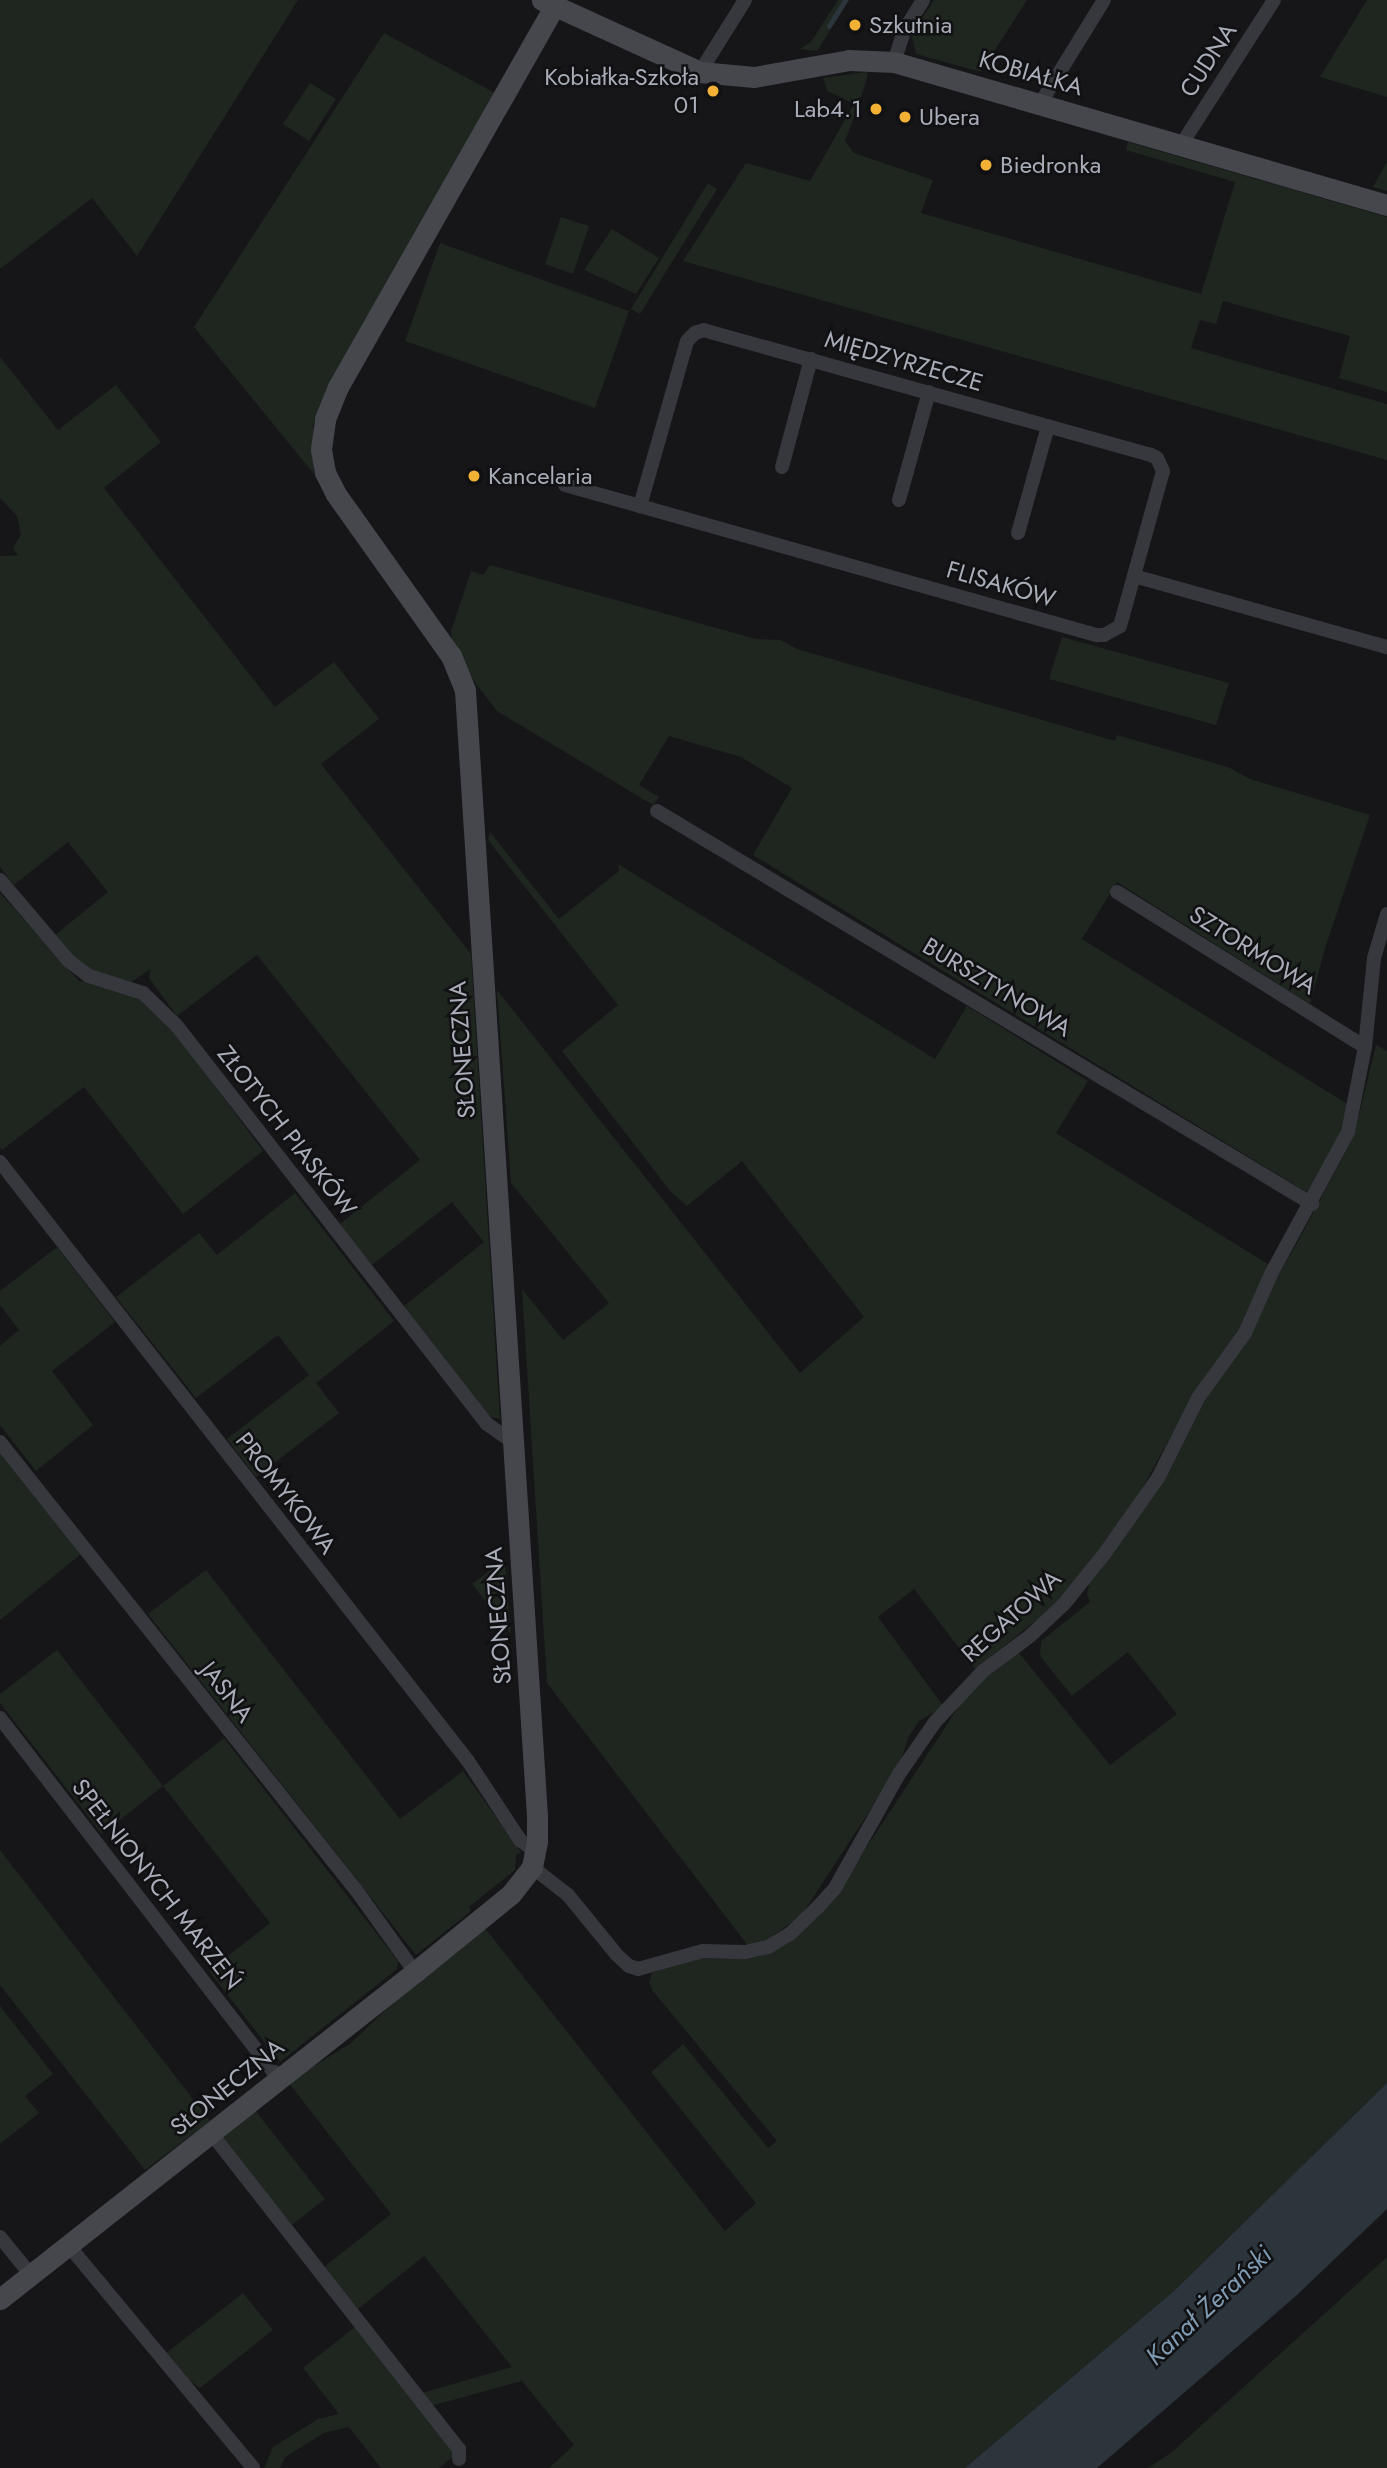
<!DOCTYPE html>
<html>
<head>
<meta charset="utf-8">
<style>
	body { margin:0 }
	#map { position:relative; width:1387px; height:2468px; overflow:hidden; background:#161618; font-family:Jost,sans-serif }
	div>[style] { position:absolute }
	.green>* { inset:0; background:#1e261f }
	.water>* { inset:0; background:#2c353c }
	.stream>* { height:4.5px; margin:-2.25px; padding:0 2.25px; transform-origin:2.25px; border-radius:2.25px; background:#2c353c }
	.street>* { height:14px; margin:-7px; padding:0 7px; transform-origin:7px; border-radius:7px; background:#37383d }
	.secondary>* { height:21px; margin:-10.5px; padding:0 10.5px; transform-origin:10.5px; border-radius:10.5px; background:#45474d }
	.dots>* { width:19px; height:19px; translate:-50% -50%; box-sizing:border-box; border:4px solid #111113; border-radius:50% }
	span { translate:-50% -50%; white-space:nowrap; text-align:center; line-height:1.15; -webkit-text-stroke:5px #111113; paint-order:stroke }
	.poi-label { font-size:24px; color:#a8adb8 }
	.left { translate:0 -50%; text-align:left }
	.right { translate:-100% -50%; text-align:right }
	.street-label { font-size:24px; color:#a8adb8 }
	.water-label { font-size:26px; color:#7f9bb3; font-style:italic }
</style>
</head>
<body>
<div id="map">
	<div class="green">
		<div style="clip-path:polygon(0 0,298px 0,137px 256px,92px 198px,0 269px)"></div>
		<div style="clip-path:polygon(838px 0,849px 0,817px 51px,800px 49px,811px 42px)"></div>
		<div style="clip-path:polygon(934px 0,1027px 0,981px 72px,916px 54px,911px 34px)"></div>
		<div style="clip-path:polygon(1367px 0,1387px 0,1387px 97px,1320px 77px)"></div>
		<div style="clip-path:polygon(384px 33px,495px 93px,327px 395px,313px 425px,314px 474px,194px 327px)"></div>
		<div style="clip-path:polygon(866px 72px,868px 74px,858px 107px,845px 141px,854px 153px,933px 180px,921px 213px,1201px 294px,1235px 182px,1126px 150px,1128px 142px,1387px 217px,1387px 392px,1339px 378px,1350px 336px,1223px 301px,1216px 324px,1200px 320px,1191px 348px,1387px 404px,1387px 460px,683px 261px,746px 163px,810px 181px,854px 104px,827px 91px,823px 78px)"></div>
		<div style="clip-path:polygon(310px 83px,336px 99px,309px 141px,283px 124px)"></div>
		<div style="clip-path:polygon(1387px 162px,1387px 191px,1373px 187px)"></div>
		<div style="clip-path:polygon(708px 183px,717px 189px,640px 314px,631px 309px)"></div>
		<div style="clip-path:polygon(561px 217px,589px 226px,573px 274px,545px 264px)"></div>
		<div style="clip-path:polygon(612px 229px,659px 258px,636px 294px,584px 270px)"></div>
		<div style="clip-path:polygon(440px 243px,629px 311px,595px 408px,405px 341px)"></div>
		<div style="clip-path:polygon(0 357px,58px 430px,116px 385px,161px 442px,104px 488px,275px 707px,334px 662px,379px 719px,321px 764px,471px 954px,500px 1419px,490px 1417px,404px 1306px,484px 1242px,452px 1202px,372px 1265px,340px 1224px,420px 1160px,257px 955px,177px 1016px,149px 978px,150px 969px,129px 984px,110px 977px,80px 965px,55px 935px,108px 892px,68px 842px,14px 885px,0 867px,0 556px,18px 555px,13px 548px,21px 534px,17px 516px,0 498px)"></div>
		<div style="clip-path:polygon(490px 565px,756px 639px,780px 640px,797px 649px,1115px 741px,1117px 735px,1228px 767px,1250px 779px,1370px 815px,1326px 945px,1310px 1004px,1117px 882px,1082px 939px,1349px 1105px,1337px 1144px,1308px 1193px,753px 855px,792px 788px,741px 757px,669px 736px,639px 785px,659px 797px,653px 805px,497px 711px,463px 667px,452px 644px,451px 631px,471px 571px,483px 575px)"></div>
		<div style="clip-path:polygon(1062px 637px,1229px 683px,1216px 725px,1049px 679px)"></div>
		<div style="clip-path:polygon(490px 832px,559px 919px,619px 871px,618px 864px,935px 1059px,967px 1006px,1088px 1081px,1056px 1133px,1271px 1266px,1241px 1328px,1192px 1398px,1139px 1494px,1080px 1577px,1052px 1608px,975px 1669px,914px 1589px,878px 1617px,944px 1707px,919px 1721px,909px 1736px,899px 1766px,801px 1916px,761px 1944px,749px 1947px,547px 1683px,522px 1289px,563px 1340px,609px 1303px,511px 1183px,497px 990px,800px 1373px,864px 1317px,742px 1161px,687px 1206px,671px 1192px,562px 1051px,618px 1005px,488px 840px)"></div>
		<div style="clip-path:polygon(0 893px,79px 981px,93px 982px,143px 998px,175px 1032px,263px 1151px,183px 1214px,84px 1087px,2px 1150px,0 1147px)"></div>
		<div style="clip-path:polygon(1376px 1045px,1387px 1051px,1387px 2083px,1174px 2291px,965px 2468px,549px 2468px,574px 2445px,522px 2381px,431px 2406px,422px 2393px,512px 2367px,424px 2256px,358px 2309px,324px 2267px,391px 2214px,288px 2082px,351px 2043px,420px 1977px,484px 1927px,725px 2231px,756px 2203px,651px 2072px,683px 2044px,768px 2148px,777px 2141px,652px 1990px,649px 1982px,652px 1973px,706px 1956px,759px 1955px,838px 1891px,961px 1703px,982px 1678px,1019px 1653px,1110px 1765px,1177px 1714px,1128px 1652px,1072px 1696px,1040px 1656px,1041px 1641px,1090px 1602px,1087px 1594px,1090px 1580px,1197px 1413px,1296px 1245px,1354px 1136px)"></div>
		<div style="clip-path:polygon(295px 1193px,394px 1321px,316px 1383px,339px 1413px,256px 1477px,227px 1439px,309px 1375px,278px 1335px,196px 1398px,116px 1297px,199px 1233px,217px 1255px)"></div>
		<div style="clip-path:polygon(57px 1247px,115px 1322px,52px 1371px,93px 1425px,36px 1471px,0 1425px,0 1346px,19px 1330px,0 1305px,0 1291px)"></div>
		<div style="clip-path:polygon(0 1450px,81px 1554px,0 1620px)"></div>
		<div style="clip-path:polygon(505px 1559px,511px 1634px,472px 1584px)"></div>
		<div style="clip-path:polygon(206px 1570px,400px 1819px,463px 1771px,521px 1852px,516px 1855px,515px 1870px,469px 1907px,471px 1911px,416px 1955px,148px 1614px)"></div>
		<div style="clip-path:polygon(57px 1650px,163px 1786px,224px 1738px,398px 1961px,397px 1969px,280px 2062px,209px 1971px,270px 1923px,163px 1786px,102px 1834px,0 1703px,0 1694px)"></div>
		<div style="clip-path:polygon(0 1850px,210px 2121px,145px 2170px,0 1985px)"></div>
		<div style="clip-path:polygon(0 2006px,53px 2074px,25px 2096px,39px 2113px,0 2144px)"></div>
		<div style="clip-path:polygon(254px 2109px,325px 2199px,292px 2225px,221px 2136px)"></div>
		<div style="clip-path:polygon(1387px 2257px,1387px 2468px,1148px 2468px,1172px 2452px)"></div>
		<div style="clip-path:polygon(243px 2293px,273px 2330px,200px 2388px,183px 2376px,165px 2354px)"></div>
		<div style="clip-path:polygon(355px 2327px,456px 2454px,439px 2468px,381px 2468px,349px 2427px,324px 2433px,285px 2457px,280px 2468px,264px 2468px,273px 2447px,318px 2419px,339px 2414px,303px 2368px)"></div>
	</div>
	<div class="water">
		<div style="clip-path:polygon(1387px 2083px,1387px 2209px,1297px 2295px,1097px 2468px,965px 2468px,1174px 2291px)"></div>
	</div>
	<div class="stream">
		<div style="left:829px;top:26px;width:31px;rotate:-58deg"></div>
	</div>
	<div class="street">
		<div style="left:894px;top:62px;width:35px;rotate:-72deg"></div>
		<div style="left:905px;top:29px;width:34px;rotate:-58deg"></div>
		<div style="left:700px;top:72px;width:85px;rotate:-58deg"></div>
		<div style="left:1040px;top:104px;width:122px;rotate:-58.4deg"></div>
		<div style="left:1181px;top:145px;width:172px;rotate:-57.3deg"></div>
		<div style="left:782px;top:467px;width:112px;rotate:-75deg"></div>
		<div style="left:565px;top:485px;width:78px;rotate:15.6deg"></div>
		<div style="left:640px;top:506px;width:475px;rotate:15.8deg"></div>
		<div style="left:1097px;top:635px;width:7px"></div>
		<div style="left:1104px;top:635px;width:18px;rotate:-29deg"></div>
		<div style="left:1120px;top:626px;width:161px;rotate:-74.5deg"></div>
		<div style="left:1163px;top:471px;width:14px;rotate:-115deg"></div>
		<div style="left:1157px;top:458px;width:7px;rotate:-153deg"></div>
		<div style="left:1151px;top:455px;width:464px;rotate:-164.4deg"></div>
		<div style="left:704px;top:330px;width:9px;rotate:162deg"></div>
		<div style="left:695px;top:333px;width:11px;rotate:135deg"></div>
		<div style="left:687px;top:341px;width:172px;rotate:105.9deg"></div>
		<div style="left:899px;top:500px;width:112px;rotate:-74.5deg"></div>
		<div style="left:1018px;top:533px;width:111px;rotate:-74.3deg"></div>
		<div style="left:1134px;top:576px;width:263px;rotate:15.7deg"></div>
		<div style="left:657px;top:811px;width:764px;rotate:30.96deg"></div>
		<div style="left:0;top:880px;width:106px;rotate:49.6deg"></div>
		<div style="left:69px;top:961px;width:25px;rotate:37deg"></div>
		<div style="left:89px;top:976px;width:57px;rotate:17.5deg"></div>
		<div style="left:143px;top:993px;width:47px;rotate:44.1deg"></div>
		<div style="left:177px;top:1026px;width:504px;rotate:52.09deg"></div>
		<div style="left:487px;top:1424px;width:32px;rotate:35deg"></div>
		<div style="left:1117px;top:892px;width:292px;rotate:32deg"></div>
		<div style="left:0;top:1162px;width:760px;rotate:52deg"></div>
		<div style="left:468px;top:1761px;width:95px;rotate:56.6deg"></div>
		<div style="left:520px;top:1840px;width:20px;rotate:37deg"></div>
		<div style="left:0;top:1442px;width:572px;rotate:51.53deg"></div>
		<div style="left:356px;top:1890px;width:101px;rotate:54.3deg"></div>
		<div style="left:0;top:1718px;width:456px;rotate:52.3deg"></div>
		<div style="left:532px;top:1867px;width:46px;rotate:37.9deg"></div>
		<div style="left:568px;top:1895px;width:77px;rotate:50.8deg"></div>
		<div style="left:617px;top:1955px;width:16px;rotate:43deg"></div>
		<div style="left:629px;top:1966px;width:9px;rotate:18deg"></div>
		<div style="left:638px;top:1969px;width:67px;rotate:-15.5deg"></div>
		<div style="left:703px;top:1951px;width:42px;rotate:1.4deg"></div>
		<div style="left:745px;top:1952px;width:24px;rotate:-12deg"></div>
		<div style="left:768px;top:1947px;width:26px;rotate:-31deg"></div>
		<div style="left:790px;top:1934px;width:39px;rotate:-44deg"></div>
		<div style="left:818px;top:1907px;width:25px;rotate:-48deg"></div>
		<div style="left:835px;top:1888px;width:131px;rotate:-60.7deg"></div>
		<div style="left:899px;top:1774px;width:63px;rotate:-55.3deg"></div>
		<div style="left:935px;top:1722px;width:70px;rotate:-46.7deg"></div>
		<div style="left:983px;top:1671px;width:59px;rotate:-36.7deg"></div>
		<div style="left:1030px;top:1636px;width:47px;rotate:-43.3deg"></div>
		<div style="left:1064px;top:1604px;width:65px;rotate:-51.2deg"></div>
		<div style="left:1105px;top:1553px;width:92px;rotate:-54.8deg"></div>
		<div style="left:1158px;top:1478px;width:89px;rotate:-63.4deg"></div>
		<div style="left:1198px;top:1398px;width:80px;rotate:-54.1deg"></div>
		<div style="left:1245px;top:1333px;width:64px;rotate:-66.2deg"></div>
		<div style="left:1271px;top:1274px;width:162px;rotate:-61.5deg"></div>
		<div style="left:1348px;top:1132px;width:87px;rotate:-78.7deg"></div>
		<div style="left:1365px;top:1047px;width:89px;rotate:-84.2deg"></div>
		<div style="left:1374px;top:958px;width:46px;rotate:-73.5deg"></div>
		<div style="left:211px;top:2133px;width:402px;rotate:51.9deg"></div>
		<div style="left:459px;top:2449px;width:10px;rotate:90deg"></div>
		<div style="left:0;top:2237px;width:49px;rotate:50.8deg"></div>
		<div style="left:69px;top:2246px;width:288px;rotate:50.3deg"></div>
	</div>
	<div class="secondary">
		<div style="left:542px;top:0;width:174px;rotate:24.5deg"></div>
		<div style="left:700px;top:72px;width:54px;rotate:5.3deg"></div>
		<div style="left:754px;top:77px;width:97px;rotate:-10.1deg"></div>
		<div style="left:849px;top:60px;width:45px;rotate:2.5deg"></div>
		<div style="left:894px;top:62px;width:513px;rotate:16.18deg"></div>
		<div style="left:0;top:2299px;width:528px;rotate:-38.24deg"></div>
		<div style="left:415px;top:1972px;width:124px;rotate:-39.1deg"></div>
		<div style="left:511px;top:1894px;width:34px;rotate:-52deg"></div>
		<div style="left:532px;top:1867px;width:25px;rotate:-79deg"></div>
		<div style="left:537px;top:1842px;width:26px;rotate:-90deg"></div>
		<div style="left:537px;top:1816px;width:1128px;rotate:-93.66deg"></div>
		<div style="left:465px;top:690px;width:37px;rotate:-112deg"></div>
		<div style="left:451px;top:656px;width:199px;rotate:-125.4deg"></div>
		<div style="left:336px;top:494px;width:25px;rotate:-117deg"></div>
		<div style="left:325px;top:472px;width:23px;rotate:-100deg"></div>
		<div style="left:321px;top:449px;width:30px;rotate:-82deg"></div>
		<div style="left:325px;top:419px;width:35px;rotate:-68deg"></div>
		<div style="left:338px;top:387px;width:438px;rotate:-60.4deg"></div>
	</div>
	<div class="dots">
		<div style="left:855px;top:25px;background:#f2b134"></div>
		<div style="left:713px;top:91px;background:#f2b134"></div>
		<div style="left:876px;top:109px;background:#f2b134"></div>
		<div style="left:905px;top:117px;background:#f2b134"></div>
		<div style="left:986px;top:165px;background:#f2b134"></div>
		<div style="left:474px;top:476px;background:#f2b134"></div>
	</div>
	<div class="poi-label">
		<span class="left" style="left:869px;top:25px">Szkutnia</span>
		<span class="right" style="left:699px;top:91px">Kobiałka-Szkoła<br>01</span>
		<span class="right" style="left:862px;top:109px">Lab4.1</span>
		<span class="left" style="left:919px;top:117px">Ubera</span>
		<span class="left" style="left:1000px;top:165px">Biedronka</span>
		<span class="left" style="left:488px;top:476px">Kancelaria</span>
	</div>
	<div class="street-label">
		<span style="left:1208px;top:60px;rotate:-57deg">CUDNA</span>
		<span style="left:1031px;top:73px;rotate:16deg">KOBIAŁKA</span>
		<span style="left:904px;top:361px;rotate:16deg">MIĘDZYRZECZE</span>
		<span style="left:1001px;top:584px;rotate:16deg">FLISAKÓW</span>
		<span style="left:1253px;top:950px;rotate:32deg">SZTORMOWA</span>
		<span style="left:997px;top:987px;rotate:31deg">BURSZTYNOWA</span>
		<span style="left:462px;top:1050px;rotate:-94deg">SŁONECZNA</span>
		<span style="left:287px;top:1131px;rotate:52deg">ZŁOTYCH PIASKÓW</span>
		<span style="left:286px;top:1493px;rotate:52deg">PROMYKOWA</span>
		<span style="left:498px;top:1616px;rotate:-94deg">SŁONECZNA</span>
		<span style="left:1011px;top:1616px;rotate:-42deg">REGATOWA</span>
		<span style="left:227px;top:1692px;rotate:52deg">JASNA</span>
		<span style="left:157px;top:1884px;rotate:52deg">SPEŁNIONYCH MARZEŃ</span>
		<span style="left:227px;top:2087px;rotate:-39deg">SŁONECZNA</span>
	</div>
	<div class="water-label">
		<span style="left:1209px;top:2306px;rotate:-43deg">Kanał Żerański</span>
	</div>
</div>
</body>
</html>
